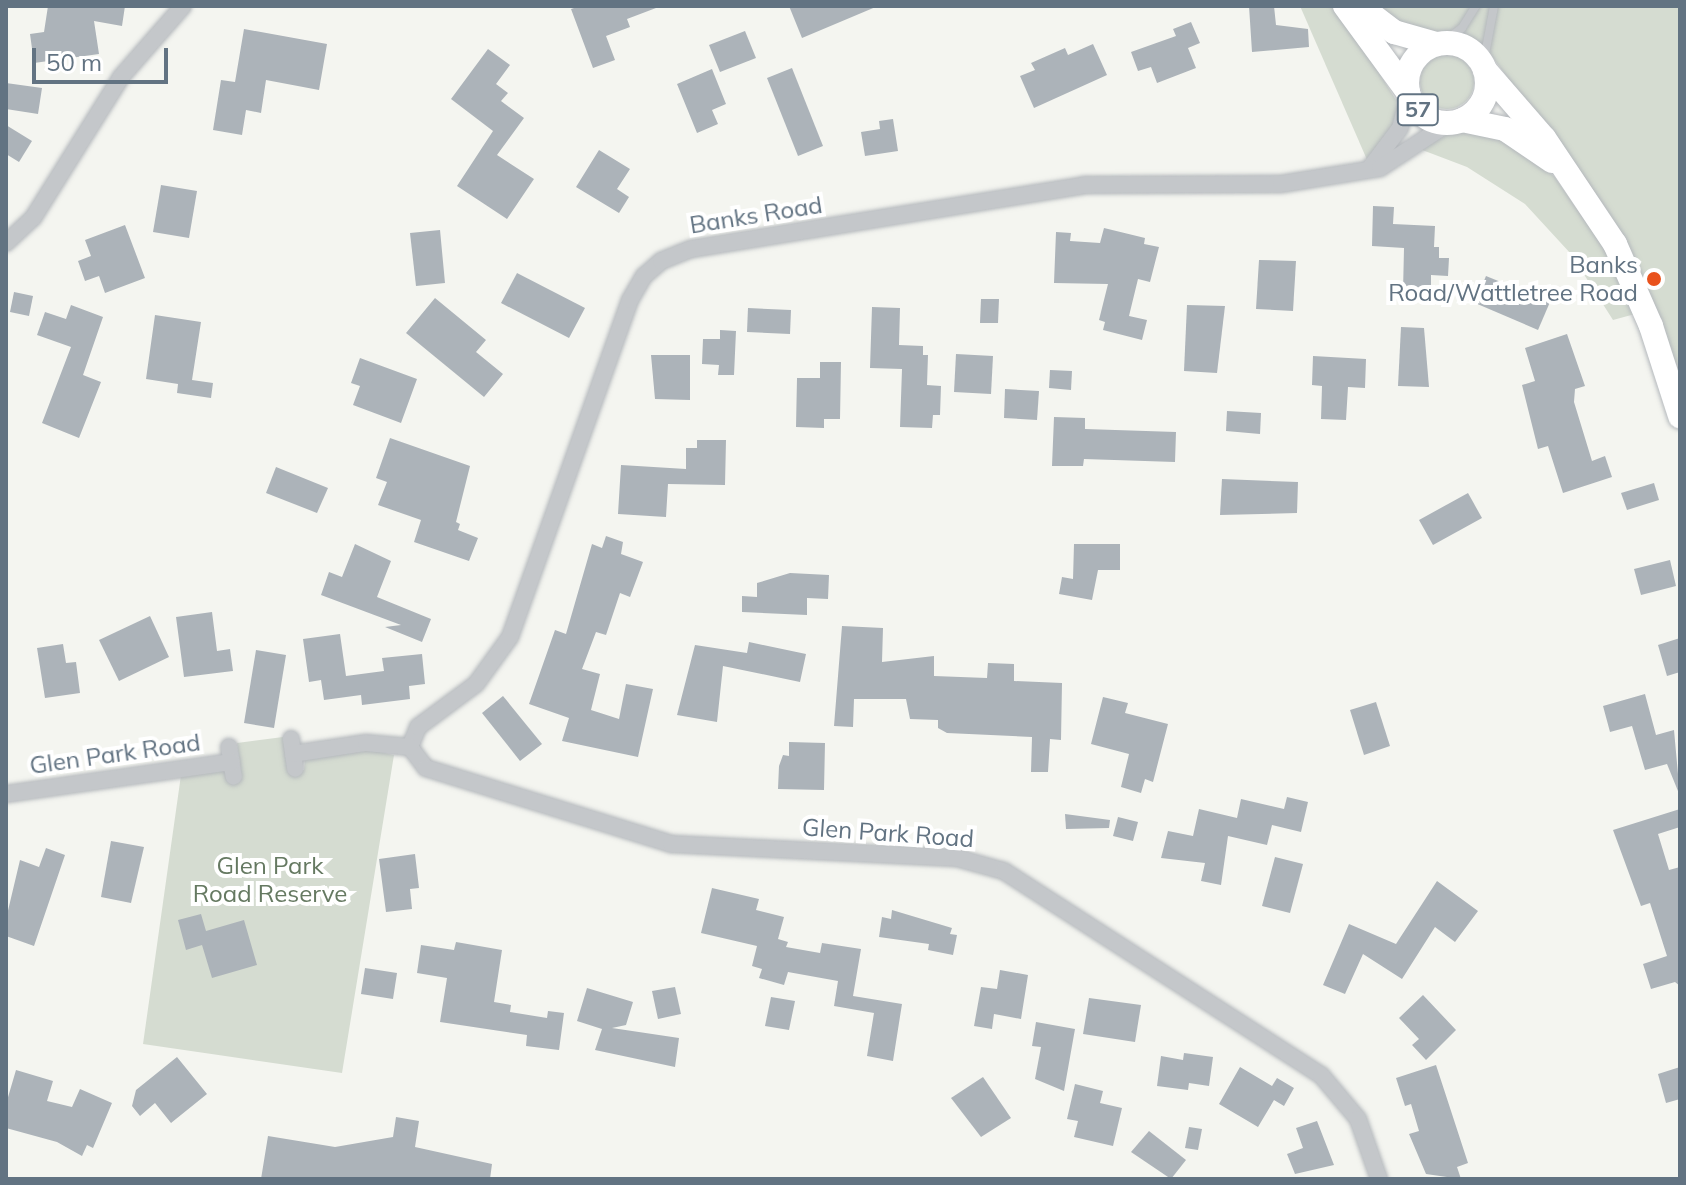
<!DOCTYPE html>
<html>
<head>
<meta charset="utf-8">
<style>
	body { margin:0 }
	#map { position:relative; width:1686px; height:1185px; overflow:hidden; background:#f4f5f0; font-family:Mulish,sans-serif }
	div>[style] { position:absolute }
	.green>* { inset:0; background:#d5dcd1 }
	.round { border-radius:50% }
	.building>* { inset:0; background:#acb3b9 }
	.roads { filter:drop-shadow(0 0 2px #b4b8bc) drop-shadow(0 0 2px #b4b8bc) }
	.lane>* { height:8px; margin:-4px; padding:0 4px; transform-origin:4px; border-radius:4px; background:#c4c7ca }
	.street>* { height:16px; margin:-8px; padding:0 8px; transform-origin:8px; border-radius:8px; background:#c4c7ca }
	.primary>* { height:24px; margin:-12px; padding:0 12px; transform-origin:12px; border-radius:12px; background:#fff }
	.primary>.ring { margin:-12px; padding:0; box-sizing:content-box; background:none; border:24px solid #fff; border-radius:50% }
	.dots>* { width:22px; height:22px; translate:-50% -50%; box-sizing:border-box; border:4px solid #fff; border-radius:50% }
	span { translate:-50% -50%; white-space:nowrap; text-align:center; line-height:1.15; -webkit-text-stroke:8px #fff; paint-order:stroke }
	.shield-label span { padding:2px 6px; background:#fff; border:2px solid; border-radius:6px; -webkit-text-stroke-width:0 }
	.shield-label { font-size:22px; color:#627382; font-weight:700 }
	.street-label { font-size:24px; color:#627382 }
	.poi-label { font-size:24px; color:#627382 }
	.right { translate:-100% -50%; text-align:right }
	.park-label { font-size:24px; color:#657961 }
	.frame { position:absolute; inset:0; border:8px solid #627382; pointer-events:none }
	.scale { position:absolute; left:32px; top:48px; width:136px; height:36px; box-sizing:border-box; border:4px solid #627382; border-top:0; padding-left:10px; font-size:24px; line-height:28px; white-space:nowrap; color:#627382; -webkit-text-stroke:6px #fff; paint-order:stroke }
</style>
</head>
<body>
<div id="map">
	<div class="green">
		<div style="clip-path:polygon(1300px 6px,1337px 6px,1396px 100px,1397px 121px,1368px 162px)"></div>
		<div style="clip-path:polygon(1371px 6px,1680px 6px,1680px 386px,1652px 298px,1618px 229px,1491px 55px,1467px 35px,1422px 33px)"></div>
		<div class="round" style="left:1420px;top:55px;width:54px;height:54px"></div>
		<div style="clip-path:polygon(1472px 130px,1493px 133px,1554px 176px,1603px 247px,1635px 314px,1613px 320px,1571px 254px,1525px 204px,1467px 167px,1417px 148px,1445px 135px)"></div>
		<div style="clip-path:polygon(283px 737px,288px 772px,304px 770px,305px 759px,365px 749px,394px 755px,342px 1073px,143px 1044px,181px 775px,222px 770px,242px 778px,237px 743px)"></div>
	</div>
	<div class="building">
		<div style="clip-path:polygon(48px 6px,125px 6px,122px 26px,94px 21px,99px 54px,34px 63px,30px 34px,44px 32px)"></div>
		<div style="clip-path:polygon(580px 6px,656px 6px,656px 8px,627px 19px,630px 27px,606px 36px,615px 60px,593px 68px,571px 9px)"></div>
		<div style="clip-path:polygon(789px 6px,878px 6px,802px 38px)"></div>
		<div style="clip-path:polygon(1249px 6px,1274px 6px,1276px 25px,1308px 29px,1309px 47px,1252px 52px)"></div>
		<div style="clip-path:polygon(1191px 22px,1200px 43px,1188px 48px,1196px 68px,1157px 83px,1151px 67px,1138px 71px,1131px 52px,1176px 36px,1173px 29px)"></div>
		<div style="clip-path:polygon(244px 29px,327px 44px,319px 90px,266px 80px,261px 113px,246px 110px,242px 135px,213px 130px,221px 80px,235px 82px)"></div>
		<div style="clip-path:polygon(745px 31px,756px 58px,720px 72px,709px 45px)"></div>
		<div style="clip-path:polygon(1093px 44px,1107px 75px,1034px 108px,1020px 76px,1035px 70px,1031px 63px,1065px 48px,1068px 55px)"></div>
		<div style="clip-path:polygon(488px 49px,510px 65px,496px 84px,508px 93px,501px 101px,524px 118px,497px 155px,534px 179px,507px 219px,457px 186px,493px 131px,451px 99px)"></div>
		<div style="clip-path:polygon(792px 68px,823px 146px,798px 156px,767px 78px)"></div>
		<div style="clip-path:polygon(712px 69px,726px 104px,712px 110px,718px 124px,697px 133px,677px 84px)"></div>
		<div style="clip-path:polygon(6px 83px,42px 88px,38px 114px,6px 109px)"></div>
		<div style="clip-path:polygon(893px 119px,898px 151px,865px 156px,861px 132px,880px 129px,879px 121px)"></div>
		<div style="clip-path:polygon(6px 125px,32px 141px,19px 162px,6px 154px)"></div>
		<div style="clip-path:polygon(599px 150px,630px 169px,617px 189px,629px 197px,619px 213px,576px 187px)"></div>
		<div style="clip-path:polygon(161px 185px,197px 191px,189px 238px,153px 232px)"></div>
		<div style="clip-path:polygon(1373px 206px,1394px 207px,1393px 224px,1435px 226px,1434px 247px,1439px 247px,1439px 258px,1449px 258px,1448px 276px,1431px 275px,1431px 293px,1403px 292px,1404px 248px,1372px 246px)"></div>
		<div style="clip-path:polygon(125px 225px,145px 278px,105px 293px,99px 276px,85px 281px,78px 261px,91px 256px,85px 240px)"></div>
		<div style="clip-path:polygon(1104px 228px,1145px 238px,1144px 244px,1159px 247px,1150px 282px,1138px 279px,1129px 316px,1147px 320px,1142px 340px,1103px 330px,1105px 322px,1099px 320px,1108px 284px,1054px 283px,1056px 232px,1071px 233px,1070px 241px,1100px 243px)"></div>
		<div style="clip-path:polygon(440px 230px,445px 283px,416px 286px,410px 233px)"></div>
		<div style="clip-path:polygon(1259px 260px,1296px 261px,1293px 311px,1256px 309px)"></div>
		<div style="clip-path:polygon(517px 273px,585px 308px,569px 338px,501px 303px)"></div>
		<div style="clip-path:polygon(1486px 276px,1550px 302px,1538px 330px,1475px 303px)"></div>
		<div style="clip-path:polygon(14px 292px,33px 296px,29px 316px,10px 312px)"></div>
		<div style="clip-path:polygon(435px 298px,486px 340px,476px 352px,503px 374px,484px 397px,406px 333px)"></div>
		<div style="clip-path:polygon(981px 299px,999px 299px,998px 323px,980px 323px)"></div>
		<div style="clip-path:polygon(71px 305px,103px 317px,83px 375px,101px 382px,79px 438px,42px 423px,71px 347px,37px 335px,45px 312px,66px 319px)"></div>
		<div style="clip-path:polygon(1187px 305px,1225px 306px,1217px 373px,1184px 371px)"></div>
		<div style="clip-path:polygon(872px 307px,900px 308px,899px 345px,923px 346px,923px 355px,928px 355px,927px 385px,941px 386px,940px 415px,933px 415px,932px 428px,900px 427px,902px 369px,870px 368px)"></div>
		<div style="clip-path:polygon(748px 308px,791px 310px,790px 334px,747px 332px)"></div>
		<div style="clip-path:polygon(155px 315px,201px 322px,192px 380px,213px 383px,211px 398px,177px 393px,178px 384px,146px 379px)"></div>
		<div style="clip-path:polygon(1401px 327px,1424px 328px,1429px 387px,1398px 386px)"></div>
		<div style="clip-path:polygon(720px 330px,736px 331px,734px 375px,718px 375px,719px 365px,702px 364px,703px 339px,720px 339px)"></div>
		<div style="clip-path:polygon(1567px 334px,1585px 386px,1575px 389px,1574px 402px,1592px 461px,1605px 456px,1612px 477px,1563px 493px,1548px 446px,1538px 449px,1522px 385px,1535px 381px,1525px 348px)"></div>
		<div style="clip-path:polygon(956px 354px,993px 356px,991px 394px,954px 392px)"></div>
		<div style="clip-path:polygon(651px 355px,690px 355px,690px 400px,655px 399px)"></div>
		<div style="clip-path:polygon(1313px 356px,1366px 359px,1365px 388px,1348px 387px,1346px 420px,1321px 419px,1322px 386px,1312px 385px)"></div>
		<div style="clip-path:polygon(360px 358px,417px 379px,401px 423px,353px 405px,360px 386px,351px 383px)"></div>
		<div style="clip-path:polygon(820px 362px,841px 362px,840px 419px,824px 419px,824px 428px,796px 427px,797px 378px,820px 378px)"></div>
		<div style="clip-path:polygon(1050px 370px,1072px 371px,1071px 390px,1049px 388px)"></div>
		<div style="clip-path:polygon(1005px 389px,1039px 391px,1037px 420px,1004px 418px)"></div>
		<div style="clip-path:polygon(1227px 411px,1261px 413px,1260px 434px,1226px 431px)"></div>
		<div style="clip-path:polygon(1054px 417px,1085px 418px,1085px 429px,1176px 432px,1175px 462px,1084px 459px,1083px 466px,1052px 466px)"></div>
		<div style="clip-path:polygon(390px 438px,470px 466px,456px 522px,460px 524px,458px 530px,478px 538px,469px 561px,414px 542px,421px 520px,378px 505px,387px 482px,376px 478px)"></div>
		<div style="clip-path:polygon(697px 440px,726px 440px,725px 485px,668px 484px,666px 517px,618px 514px,621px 465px,686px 469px,686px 448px,697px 448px)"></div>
		<div style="clip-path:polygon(276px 467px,328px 488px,317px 513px,266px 493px)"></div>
		<div style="clip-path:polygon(1222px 479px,1298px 482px,1297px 513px,1220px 515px)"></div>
		<div style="clip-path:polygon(1654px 483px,1659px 500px,1627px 510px,1621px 493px)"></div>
		<div style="clip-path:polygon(1468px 493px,1482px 518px,1433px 545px,1419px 520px)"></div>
		<div style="clip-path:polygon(606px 536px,623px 542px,621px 554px,643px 562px,630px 597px,620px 593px,606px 635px,596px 632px,582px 669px,600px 674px,591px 710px,619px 719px,626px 684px,653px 689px,638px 757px,562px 741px,569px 718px,529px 704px,555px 630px,566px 634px,592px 544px,602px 548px)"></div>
		<div style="clip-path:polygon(355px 544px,391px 561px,377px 597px,431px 619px,422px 642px,385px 627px,401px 625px,321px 595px,329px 572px,342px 577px)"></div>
		<div style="clip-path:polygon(1074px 544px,1120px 544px,1120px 570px,1098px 570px,1092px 600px,1059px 594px,1062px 577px,1073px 579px)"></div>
		<div style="clip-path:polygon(1670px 560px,1676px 586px,1641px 595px,1634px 569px)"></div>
		<div style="clip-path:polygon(790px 573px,829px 575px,828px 599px,807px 598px,807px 615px,742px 612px,742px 596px,757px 597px,757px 583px)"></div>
		<div style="clip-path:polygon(212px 612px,217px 651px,230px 649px,233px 671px,184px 677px,176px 617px)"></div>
		<div style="clip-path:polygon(150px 616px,169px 657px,119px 681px,99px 640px)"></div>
		<div style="clip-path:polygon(842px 626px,883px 628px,882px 662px,934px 656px,934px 676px,987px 678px,988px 663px,1014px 664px,1014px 681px,1062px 683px,1061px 740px,1050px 739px,1048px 772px,1031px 772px,1032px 737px,947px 733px,938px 728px,938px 720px,910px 719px,906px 699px,854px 699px,853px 727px,834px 726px)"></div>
		<div style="clip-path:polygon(340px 634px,346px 676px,384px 671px,382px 658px,422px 654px,425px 684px,409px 686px,410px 699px,362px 705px,361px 695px,324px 700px,321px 680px,309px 682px,303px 639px)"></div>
		<div style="clip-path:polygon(1680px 638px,1680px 672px,1667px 676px,1658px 645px)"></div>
		<div style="clip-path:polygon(749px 642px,806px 654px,800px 682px,723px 666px,717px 722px,677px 715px,695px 645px,747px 653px)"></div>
		<div style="clip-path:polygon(63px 644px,66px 663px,76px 662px,80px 693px,45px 698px,37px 648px)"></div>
		<div style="clip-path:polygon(256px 650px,286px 655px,274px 728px,244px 723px)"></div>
		<div style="clip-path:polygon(1645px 694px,1656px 735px,1674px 730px,1680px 796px,1667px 764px,1645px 770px,1632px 726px,1610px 732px,1603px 706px)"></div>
		<div style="clip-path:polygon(503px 696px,542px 744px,520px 761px,482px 713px)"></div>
		<div style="clip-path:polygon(1103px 697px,1128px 703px,1125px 713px,1168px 724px,1153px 782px,1145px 779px,1141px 793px,1121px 787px,1129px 754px,1091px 744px)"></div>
		<div style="clip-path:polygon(1376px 702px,1390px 746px,1364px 755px,1350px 710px)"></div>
		<div style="clip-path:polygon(789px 742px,825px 743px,824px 790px,778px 789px,779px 766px,783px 755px,789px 756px)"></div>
		<div style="clip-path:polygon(1287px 797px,1308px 802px,1301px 832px,1272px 825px,1267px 845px,1228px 836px,1221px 885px,1201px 881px,1205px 863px,1161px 858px,1168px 831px,1193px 836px,1199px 809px,1237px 818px,1241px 799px,1284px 809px)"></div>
		<div style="clip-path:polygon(1680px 809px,1680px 827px,1658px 834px,1669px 870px,1680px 867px,1680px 986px,1675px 982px,1651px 989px,1643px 964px,1667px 956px,1650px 903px,1641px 906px,1613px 830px)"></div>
		<div style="clip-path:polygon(1065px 814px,1110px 820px,1109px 828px,1066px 829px)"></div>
		<div style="clip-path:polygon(1118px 817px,1138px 822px,1133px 841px,1113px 836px)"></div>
		<div style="clip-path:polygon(111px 841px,144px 847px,131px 903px,101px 897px)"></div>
		<div style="clip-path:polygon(46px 848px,65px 855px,34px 946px,6px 936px,6px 919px,20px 860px,39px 867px)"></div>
		<div style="clip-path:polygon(415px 854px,419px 888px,410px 889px,412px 909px,386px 912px,379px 859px)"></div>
		<div style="clip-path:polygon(1275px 857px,1303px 864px,1290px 913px,1262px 906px)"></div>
		<div style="clip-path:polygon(1437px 881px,1478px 911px,1455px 942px,1435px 927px,1402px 979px,1363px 954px,1345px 994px,1323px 985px,1349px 924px,1396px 944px)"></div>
		<div style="clip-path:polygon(712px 888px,759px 899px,756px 910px,784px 917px,778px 939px,788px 942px,786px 947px,820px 953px,822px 943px,861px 949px,853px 996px,902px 1004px,893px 1061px,867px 1056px,874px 1013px,834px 1006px,838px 981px,788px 972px,784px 985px,759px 978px,762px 969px,752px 966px,757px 946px,701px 933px)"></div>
		<div style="clip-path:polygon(892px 910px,952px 928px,950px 934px,957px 935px,953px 955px,928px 950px,929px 944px,879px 937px,882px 917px,891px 919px)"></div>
		<div style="clip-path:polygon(201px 914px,206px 931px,244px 920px,257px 965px,212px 978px,202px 945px,186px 950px,178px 920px)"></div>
		<div style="clip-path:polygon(456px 942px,502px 950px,494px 1002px,511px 1005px,510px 1012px,547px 1018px,548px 1011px,564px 1013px,559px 1050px,526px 1046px,527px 1035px,440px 1022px,447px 978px,417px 973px,421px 945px,454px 950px)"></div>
		<div style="clip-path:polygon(365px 968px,397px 973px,393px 999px,361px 994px)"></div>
		<div style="clip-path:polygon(1000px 970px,1028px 975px,1021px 1019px,994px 1014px,992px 1029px,974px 1026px,981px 987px,997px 989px)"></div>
		<div style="clip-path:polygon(675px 987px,681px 1014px,658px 1019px,652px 991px)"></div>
		<div style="clip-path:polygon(587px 988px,633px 1002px,626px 1025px,612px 1028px,679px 1038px,675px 1067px,595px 1050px,602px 1029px,577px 1021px)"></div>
		<div style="clip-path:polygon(1423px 995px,1456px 1030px,1426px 1060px,1412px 1045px,1419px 1039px,1399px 1018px)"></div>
		<div style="clip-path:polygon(771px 997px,795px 1001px,789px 1030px,765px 1026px)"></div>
		<div style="clip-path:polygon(1089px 998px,1141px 1005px,1135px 1042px,1083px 1034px)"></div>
		<div style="clip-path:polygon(1036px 1022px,1075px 1029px,1064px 1091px,1035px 1079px,1041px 1047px,1032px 1046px)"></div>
		<div style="clip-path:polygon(1184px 1053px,1213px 1057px,1209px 1086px,1189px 1083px,1188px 1090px,1157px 1086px,1161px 1056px,1183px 1060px)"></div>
		<div style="clip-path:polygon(177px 1057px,207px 1094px,171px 1123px,155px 1103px,140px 1116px,132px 1106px,136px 1090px)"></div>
		<div style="clip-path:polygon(1436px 1065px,1468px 1163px,1457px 1167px,1461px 1179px,1426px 1174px,1409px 1134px,1419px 1131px,1411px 1104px,1405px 1106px,1396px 1078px)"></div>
		<div style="clip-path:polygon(1240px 1067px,1272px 1086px,1277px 1078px,1294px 1088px,1284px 1106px,1274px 1100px,1258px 1127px,1219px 1104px)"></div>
		<div style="clip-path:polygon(1680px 1067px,1680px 1099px,1666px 1103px,1658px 1074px)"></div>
		<div style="clip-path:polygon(16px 1070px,53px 1081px,47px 1101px,72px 1107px,80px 1089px,112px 1103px,93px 1148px,87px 1145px,82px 1156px,57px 1142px,6px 1128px,6px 1104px)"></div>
		<div style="clip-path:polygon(983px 1077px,1011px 1118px,981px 1137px,951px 1098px)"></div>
		<div style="clip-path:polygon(1075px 1084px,1103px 1091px,1100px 1103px,1122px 1108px,1113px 1146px,1074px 1137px,1078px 1121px,1067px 1119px)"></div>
		<div style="clip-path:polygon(396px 1117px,419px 1121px,415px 1147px,492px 1164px,490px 1179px,261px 1179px,268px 1136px,335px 1147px,393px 1137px)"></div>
		<div style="clip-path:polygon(1317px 1121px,1334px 1165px,1295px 1174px,1287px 1154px,1303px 1148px,1296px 1128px)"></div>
		<div style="clip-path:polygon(1189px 1127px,1202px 1129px,1198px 1150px,1185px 1148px)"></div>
		<div style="clip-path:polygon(1149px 1131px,1186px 1160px,1171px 1179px,1131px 1152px)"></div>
	</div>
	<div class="roads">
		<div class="lane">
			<div style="left:1442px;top:43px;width:25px;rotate:-37deg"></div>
			<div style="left:1462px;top:28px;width:26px;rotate:-58deg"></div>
			<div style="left:1483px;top:65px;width:60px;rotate:-79.4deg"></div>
		</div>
		<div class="street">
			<div style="left:1369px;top:169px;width:51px;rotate:-52.9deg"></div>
			<div style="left:1400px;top:128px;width:34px;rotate:-75deg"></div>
			<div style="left:6px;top:243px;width:37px;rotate:-43deg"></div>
			<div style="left:33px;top:218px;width:166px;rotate:-58deg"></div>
			<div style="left:121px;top:77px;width:94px;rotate:-48.9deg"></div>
			<div style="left:291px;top:739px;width:30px;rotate:82deg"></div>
			<div style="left:229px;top:747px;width:30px;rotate:81deg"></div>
			<div style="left:410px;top:747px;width:22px;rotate:-68deg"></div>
			<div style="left:418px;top:727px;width:72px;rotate:-36.6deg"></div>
			<div style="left:476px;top:684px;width:58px;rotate:-54.1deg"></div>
			<div style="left:510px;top:637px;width:358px;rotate:-70.4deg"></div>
			<div style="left:630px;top:300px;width:28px;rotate:-60deg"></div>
			<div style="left:644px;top:276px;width:23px;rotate:-41deg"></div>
			<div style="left:661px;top:261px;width:32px;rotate:-22deg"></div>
			<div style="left:691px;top:249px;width:398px;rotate:-9.2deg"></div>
			<div style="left:1084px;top:185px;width:197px;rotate:-0.3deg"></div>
			<div style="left:1281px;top:184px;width:100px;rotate:-9.2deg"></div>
			<div style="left:1380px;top:168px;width:82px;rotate:-33.1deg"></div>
			<div style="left:410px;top:747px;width:26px;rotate:53deg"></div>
			<div style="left:426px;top:768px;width:257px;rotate:17.2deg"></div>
			<div style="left:671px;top:844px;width:286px;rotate:2.8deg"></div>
			<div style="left:957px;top:858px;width:49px;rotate:15.5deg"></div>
			<div style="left:1004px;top:871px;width:377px;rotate:32.8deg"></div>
			<div style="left:1321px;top:1075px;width:57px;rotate:49.9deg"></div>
			<div style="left:1358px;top:1119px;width:64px;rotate:70.7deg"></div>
			<div style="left:293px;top:754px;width:74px;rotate:-8.6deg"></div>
			<div style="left:366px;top:743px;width:44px;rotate:5.2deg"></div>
			<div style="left:6px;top:794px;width:228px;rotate:-8.1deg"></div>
		</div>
		<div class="primary">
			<div style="left:1345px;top:6px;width:107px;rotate:53.8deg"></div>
			<div style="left:1360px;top:6px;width:43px;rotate:37.4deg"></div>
			<div style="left:1394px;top:32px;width:44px;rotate:15.9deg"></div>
			<div class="ring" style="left:1407px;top:43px;width:56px;height:56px"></div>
			<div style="left:1485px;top:70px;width:90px;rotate:49.1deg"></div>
			<div style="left:1544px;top:138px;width:128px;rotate:56.2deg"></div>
			<div style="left:1615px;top:244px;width:90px;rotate:66.3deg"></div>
			<div style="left:1651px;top:326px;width:95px;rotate:72.1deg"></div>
			<div style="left:1462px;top:120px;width:44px;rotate:11.8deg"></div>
			<div style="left:1505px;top:129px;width:57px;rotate:34.2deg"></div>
		</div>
	</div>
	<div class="dots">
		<div style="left:1654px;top:279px;background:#e9521c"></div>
	</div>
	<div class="shield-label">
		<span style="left:1418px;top:110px">57</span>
	</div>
	<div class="street-label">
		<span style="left:756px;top:215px;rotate:-9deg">Banks Road</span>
		<span style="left:115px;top:754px;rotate:-8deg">Glen Park Road</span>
		<span style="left:888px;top:833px;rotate:4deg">Glen Park Road</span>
	</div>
	<div class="poi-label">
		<span class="right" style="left:1638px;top:279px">Banks<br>Road/Wattletree Road</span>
	</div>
	<div class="park-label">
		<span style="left:270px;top:880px">Glen Park<br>Road Reserve</span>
	</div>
	<div class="frame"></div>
	<div class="scale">50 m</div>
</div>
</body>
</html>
